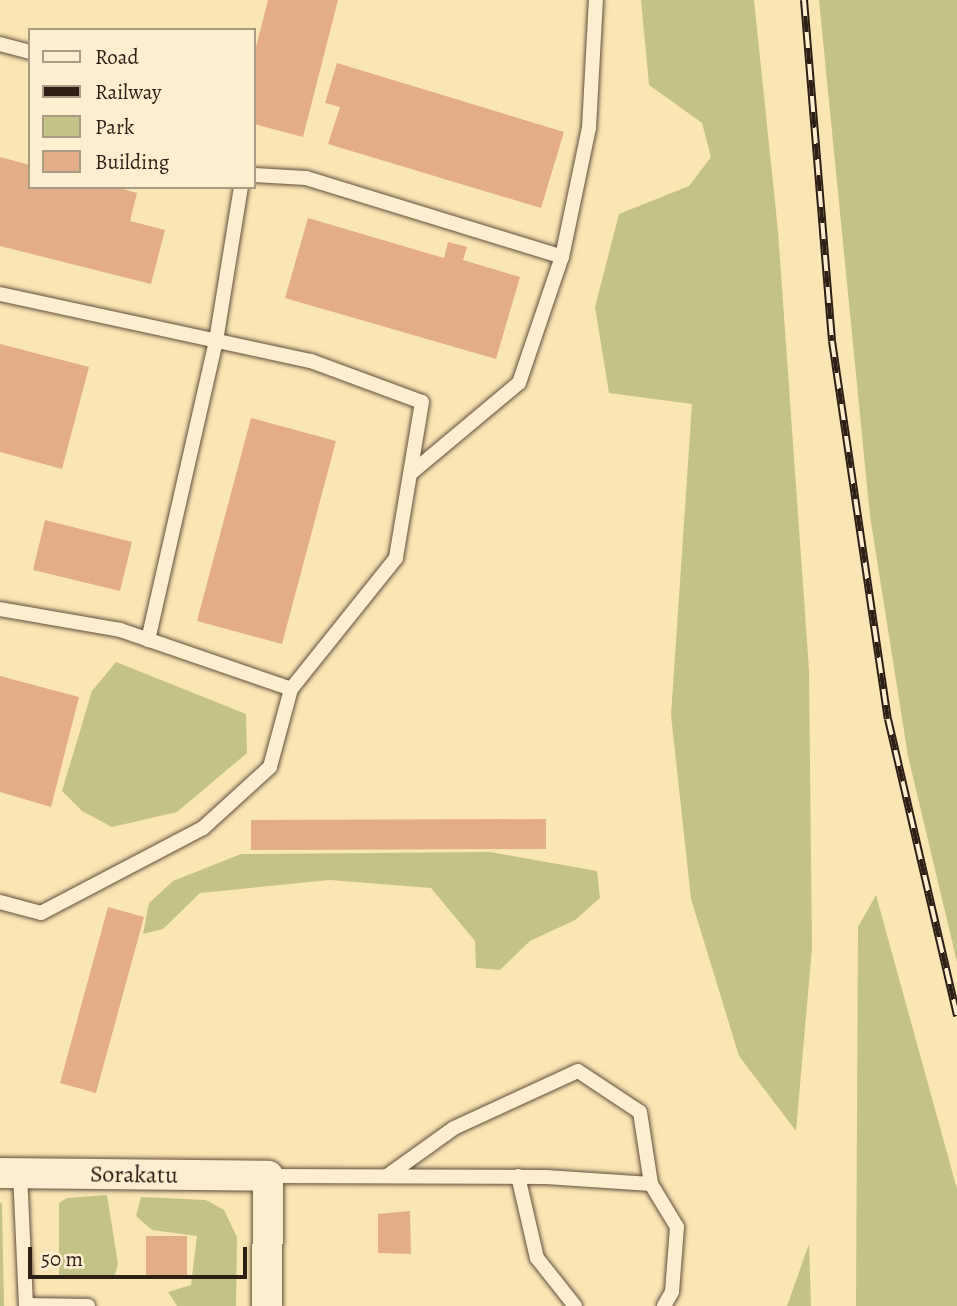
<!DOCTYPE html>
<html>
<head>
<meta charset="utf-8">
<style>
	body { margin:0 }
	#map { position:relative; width:957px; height:1306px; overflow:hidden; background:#fae5b5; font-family:Alegreya,serif }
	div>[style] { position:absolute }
	.green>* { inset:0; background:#c5c288 }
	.building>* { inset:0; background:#e3ad8a }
	.roads { filter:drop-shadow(0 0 2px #61503d) drop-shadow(0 0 2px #61503d) }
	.lane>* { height:14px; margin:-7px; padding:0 7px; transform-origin:7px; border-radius:7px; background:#fceecf }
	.street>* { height:30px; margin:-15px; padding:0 15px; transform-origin:15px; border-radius:15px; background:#fceecf }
	.rail>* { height:8px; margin-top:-4px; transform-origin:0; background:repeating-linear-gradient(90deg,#fceecf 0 16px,#2e1f15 0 32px); box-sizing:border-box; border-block:2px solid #2e1f15 }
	span { translate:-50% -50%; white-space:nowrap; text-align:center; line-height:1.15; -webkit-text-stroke:7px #fceecf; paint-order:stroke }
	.street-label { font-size:24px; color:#2e1f15 }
	.legend { position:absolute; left:28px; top:28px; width:228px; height:161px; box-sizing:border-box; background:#fceecf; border:2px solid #aa9b85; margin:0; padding:9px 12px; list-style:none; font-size:21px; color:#2e1f15 }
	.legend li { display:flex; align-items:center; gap:14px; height:35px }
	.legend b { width:35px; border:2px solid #aa9b85 }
	.scale { position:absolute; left:28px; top:1247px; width:219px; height:32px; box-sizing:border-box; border:4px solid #2e1f15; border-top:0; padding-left:9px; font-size:21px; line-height:24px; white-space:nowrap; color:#2e1f15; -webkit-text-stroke:5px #fceecf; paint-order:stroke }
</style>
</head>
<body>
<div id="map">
	<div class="green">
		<div style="clip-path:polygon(641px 0,754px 0,778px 231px,809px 670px,812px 948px,796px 1131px,739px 1056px,691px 899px,671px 715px,692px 404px,609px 393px,595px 307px,619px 214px,689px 186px,711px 157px,702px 123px,649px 85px)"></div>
		<div style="clip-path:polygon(819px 0,957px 0,957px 962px,908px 756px,870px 516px)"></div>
		<div style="clip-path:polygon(116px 662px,246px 714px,247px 753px,177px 812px,112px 827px,82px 811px,62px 791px,92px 691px)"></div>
		<div style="clip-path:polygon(490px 852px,597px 871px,600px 898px,575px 920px,530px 941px,500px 970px,476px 968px,475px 941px,431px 888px,330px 880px,200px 893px,163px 929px,143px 934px,149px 903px,173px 881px,241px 854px)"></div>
		<div style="clip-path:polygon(876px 895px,957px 1189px,957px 1306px,856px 1306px,858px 927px)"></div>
		<div style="clip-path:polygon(107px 1195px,118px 1264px,114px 1277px,59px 1276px,59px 1203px,67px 1198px)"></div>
		<div style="clip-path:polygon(141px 1197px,206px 1200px,224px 1210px,237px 1237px,236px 1306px,177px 1306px,168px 1292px,191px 1285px,197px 1236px,152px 1230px,136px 1216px)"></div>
		<div style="clip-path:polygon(0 1202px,2px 1204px,4px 1306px,0 1306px)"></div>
		<div style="clip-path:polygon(809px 1244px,811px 1306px,787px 1306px)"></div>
	</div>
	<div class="building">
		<div style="clip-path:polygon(268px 0,338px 0,303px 137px,254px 124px,254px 55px)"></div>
		<div style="clip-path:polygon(337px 63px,564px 132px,541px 208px,328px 144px,340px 107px,325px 103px)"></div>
		<div style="clip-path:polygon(0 157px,30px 165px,30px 187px,116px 187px,137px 193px,130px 221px,165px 230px,151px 284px,0 246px)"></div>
		<div style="clip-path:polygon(308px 218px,444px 258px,448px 242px,467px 247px,463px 260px,520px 277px,496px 359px,285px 298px)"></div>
		<div style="clip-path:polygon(0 344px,89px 367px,62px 469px,0 452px)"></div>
		<div style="clip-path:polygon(251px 418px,336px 441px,282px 644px,197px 621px)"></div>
		<div style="clip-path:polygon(45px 520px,132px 542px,120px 591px,33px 570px)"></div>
		<div style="clip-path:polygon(0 676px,79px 697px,51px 807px,0 792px)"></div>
		<div style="clip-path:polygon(546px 819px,546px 849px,251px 850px,251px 820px)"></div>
		<div style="clip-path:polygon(108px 907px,144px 917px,96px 1093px,60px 1083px)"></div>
		<div style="clip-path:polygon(410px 1211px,411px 1254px,378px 1253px,378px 1214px)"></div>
		<div style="clip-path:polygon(146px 1236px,187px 1236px,187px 1278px,146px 1279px)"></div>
	</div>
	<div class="roads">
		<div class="lane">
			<div style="left:0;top:44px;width:31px;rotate:15deg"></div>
			<div style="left:254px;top:175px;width:52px;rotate:3.3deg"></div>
			<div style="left:306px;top:178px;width:268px;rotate:17.1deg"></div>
			<div style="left:0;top:294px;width:318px;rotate:12.2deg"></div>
			<div style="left:311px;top:361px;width:118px;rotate:20.3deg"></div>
			<div style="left:422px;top:402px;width:158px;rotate:99.5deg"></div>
			<div style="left:396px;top:558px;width:168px;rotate:128.7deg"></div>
			<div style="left:410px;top:474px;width:142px;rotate:-39.9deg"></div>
			<div style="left:519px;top:383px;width:133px;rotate:-71.2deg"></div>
			<div style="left:562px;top:257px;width:132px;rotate:-78.2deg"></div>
			<div style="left:589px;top:128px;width:128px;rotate:-86.9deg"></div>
			<div style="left:0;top:609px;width:122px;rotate:9.9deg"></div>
			<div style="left:120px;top:630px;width:181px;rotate:19deg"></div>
			<div style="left:291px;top:689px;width:81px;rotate:105.1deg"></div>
			<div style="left:270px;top:767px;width:91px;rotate:137.7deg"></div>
			<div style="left:203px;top:828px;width:183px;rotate:152.3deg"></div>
			<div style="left:41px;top:913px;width:42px;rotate:-165deg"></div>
			<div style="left:148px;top:640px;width:307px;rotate:-77.2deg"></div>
			<div style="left:216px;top:341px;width:156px;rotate:-80.8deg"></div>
			<div style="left:20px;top:1173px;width:133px;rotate:87.4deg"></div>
			<div style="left:268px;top:1176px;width:278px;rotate:0.2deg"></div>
			<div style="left:546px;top:1177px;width:105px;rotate:3.8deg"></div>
			<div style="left:651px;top:1184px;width:50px;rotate:58.8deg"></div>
			<div style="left:677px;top:1227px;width:65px;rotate:94.4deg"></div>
			<div style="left:672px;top:1292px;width:16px;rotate:120deg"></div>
			<div style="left:387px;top:1176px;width:82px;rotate:-35.6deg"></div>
			<div style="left:454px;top:1128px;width:136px;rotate:-24.7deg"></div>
			<div style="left:578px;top:1071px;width:74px;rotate:33.5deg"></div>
			<div style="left:640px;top:1112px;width:73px;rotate:81.3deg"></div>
			<div style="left:518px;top:1176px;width:84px;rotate:77deg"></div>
			<div style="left:537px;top:1258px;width:61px;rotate:51.6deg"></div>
			<div style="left:26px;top:1305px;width:62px;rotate:0.9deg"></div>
		</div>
		<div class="street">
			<div style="left:0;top:1173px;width:268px;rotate:0.6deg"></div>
			<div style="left:268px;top:1176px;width:130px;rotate:90.4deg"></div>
		</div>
	</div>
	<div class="rail">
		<div style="left:804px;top:0;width:342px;rotate:85.3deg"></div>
		<div style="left:832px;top:341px;width:382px;rotate:81.6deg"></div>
		<div style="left:888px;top:719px;width:305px;rotate:76.9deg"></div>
	</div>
	<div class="street-label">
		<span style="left:134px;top:1175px;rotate:1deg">Sorakatu</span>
	</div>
	<ul class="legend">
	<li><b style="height:9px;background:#fceecf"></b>Road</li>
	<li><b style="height:9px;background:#2e1f15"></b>Railway</li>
	<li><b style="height:19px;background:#c5c288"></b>Park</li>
	<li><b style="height:19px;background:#e3ad8a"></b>Building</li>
	</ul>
	<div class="scale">50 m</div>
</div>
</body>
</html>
